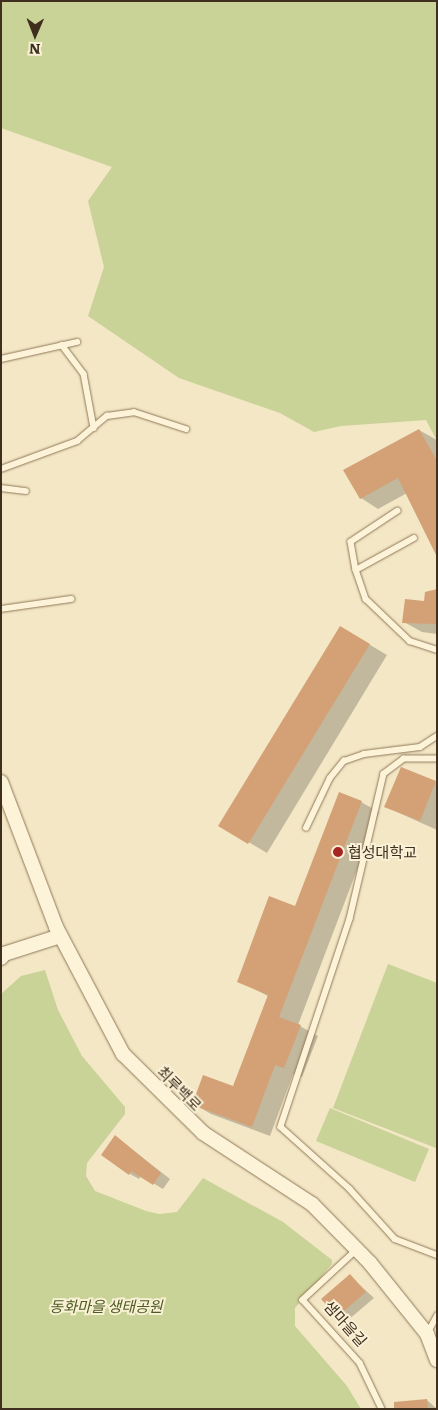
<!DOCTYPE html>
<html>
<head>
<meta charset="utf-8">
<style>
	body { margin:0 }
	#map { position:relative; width:438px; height:1410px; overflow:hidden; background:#f3e7c5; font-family:Literata,"Noto Sans KR",serif }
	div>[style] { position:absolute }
	.green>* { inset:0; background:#c9d297 }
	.shadow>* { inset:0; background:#0003 }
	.building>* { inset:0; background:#d4a177 }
	.roads { filter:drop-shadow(0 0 1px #907858) drop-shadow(0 0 1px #907858) }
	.service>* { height:5.5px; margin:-2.75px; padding:0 2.75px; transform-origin:2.75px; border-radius:2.75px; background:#fcf3d9 }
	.tertiary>* { height:14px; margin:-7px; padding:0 7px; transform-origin:7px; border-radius:7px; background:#fcf3d9 }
	.dots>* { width:14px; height:14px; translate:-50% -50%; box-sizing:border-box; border:2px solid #f9f0d5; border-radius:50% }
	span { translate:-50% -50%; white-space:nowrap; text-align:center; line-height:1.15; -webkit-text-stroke:4px #f9f0d5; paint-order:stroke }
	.poi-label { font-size:15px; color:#3f2f1e }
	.left { translate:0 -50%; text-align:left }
	.street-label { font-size:15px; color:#3f2f1e }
	.park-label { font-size:15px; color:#4c5d22; font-style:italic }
	.frame { position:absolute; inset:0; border:2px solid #3f2f1e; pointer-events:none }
	.north { position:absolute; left:10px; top:10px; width:50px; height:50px; -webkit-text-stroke:4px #f9f0d5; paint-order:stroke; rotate:181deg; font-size:14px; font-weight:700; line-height:20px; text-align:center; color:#3f2f1e }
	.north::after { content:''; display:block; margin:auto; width:18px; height:22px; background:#3f2f1e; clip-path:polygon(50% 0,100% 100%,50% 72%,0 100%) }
</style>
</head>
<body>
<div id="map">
	<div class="green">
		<div style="clip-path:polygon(1px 1px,437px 1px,437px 441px,426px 420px,341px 426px,314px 432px,280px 413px,179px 378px,88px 316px,104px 267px,88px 201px,112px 167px,1px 128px)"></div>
		<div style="clip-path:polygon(388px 964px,437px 983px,436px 1148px,333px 1108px)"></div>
		<div style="clip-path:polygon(45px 970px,58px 1010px,82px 1056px,125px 1107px,125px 1114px,87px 1163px,86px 1176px,95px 1191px,146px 1211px,159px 1214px,177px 1212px,203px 1178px,283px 1222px,332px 1260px,332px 1264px,295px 1308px,295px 1326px,347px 1386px,361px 1409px,1px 1409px,1px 994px,21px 976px)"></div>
		<div style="clip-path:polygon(330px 1108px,429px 1149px,415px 1182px,316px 1141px)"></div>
	</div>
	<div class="shadow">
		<div style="clip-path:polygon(419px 430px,437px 440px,437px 554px,407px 493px,378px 509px,361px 498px)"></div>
		<div style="clip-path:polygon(437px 590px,437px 634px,422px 632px,404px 622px)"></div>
		<div style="clip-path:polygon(340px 627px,387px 655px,267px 853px,220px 825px)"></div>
		<div style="clip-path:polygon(402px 769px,437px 783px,437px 830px,386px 807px)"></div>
		<div style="clip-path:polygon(361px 802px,379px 812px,298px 1025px,318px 1036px,302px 1077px,293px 1074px,270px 1136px,211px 1114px,194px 1104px,234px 1087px,268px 996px,239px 981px,296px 907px)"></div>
		<div style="clip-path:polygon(115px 1136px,170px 1179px,163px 1189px,141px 1176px,139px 1179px,130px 1174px)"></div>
		<div style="clip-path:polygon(350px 1276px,374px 1298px,347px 1321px,337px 1316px)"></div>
		<div style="clip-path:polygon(427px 1400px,437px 1409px,397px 1409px,397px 1403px)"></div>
	</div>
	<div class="building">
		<div style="clip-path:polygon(419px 429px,437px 461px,437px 557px,398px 478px,360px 499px,343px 470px)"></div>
		<div style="clip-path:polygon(437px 589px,437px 624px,402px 623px,405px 599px,424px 601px,425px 592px)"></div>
		<div style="clip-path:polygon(340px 626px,370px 644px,248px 844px,218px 826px)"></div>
		<div style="clip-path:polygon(401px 767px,436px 781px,420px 821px,384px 807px)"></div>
		<div style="clip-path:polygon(339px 792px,362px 801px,279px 1017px,301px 1025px,284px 1068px,275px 1065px,252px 1127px,192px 1105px,203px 1075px,233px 1086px,268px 995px,237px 982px,269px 896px,295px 906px)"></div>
		<div style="clip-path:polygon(115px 1135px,161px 1173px,153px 1185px,131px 1171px,129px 1175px,101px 1155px)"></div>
		<div style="clip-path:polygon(350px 1274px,366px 1292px,337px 1317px,321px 1299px)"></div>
		<div style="clip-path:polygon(427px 1399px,428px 1409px,394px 1409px,394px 1402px)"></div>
	</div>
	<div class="roads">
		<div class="service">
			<div style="left:62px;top:345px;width:36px;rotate:53deg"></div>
			<div style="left:84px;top:374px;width:55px;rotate:79.5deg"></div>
			<div style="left:1px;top:359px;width:78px;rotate:-12.6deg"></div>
			<div style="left:1px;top:469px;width:81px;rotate:-20.2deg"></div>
			<div style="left:77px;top:441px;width:39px;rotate:-40deg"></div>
			<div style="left:107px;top:416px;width:27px;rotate:-8deg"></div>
			<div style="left:134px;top:412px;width:55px;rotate:18.1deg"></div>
			<div style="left:1px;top:488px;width:25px;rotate:7deg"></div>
			<div style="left:398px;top:511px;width:56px;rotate:146.6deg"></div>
			<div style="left:351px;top:542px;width:28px;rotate:80deg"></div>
			<div style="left:356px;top:570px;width:31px;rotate:71deg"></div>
			<div style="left:366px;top:599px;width:61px;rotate:43.7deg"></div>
			<div style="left:410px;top:641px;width:28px;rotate:18deg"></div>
			<div style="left:356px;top:570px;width:66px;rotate:-28.9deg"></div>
			<div style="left:1px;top:609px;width:71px;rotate:-8.1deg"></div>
			<div style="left:437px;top:759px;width:33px;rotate:180deg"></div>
			<div style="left:404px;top:759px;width:25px;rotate:143deg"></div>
			<div style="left:384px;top:774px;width:149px;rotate:103.2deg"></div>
			<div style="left:350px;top:919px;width:219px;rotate:108.4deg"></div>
			<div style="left:281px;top:1127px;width:93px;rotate:41.9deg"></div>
			<div style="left:350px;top:1189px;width:67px;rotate:48deg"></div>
			<div style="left:395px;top:1239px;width:45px;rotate:20.9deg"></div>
			<div style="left:306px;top:828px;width:55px;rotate:-64.4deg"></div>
			<div style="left:330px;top:778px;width:22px;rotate:-51deg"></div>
			<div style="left:344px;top:761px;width:21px;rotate:-19deg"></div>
			<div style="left:364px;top:754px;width:56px;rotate:-7.1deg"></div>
			<div style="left:420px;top:747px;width:20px;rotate:-33deg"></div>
			<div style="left:357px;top:1250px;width:74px;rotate:137.2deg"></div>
			<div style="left:303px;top:1300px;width:85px;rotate:47.9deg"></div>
			<div style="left:360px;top:1363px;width:51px;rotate:64.4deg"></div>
			<div style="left:427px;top:1334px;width:21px;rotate:-61deg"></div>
		</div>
		<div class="tertiary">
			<div style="left:1px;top:782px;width:155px;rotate:69.2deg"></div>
			<div style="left:56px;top:927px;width:144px;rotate:62.2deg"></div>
			<div style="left:123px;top:1054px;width:112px;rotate:44.6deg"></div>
			<div style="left:203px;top:1133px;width:130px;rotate:33.1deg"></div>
			<div style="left:312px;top:1204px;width:83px;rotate:45.5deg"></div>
			<div style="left:370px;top:1263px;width:91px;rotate:51.2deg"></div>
			<div style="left:427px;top:1334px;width:28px;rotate:69deg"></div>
			<div style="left:1px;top:958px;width:5px;rotate:-53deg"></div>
			<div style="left:4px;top:954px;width:59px;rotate:-17.8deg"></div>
		</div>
	</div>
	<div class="dots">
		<div style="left:338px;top:852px;background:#a52622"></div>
	</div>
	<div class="poi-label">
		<span class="left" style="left:348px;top:852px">협성대학교</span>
	</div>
	<div class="street-label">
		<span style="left:180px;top:1088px;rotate:45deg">최루백로</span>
		<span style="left:346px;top:1323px;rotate:48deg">샘마을길</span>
	</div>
	<div class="park-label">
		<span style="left:106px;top:1306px">동화마을 생태공원</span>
	</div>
	<div class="frame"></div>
	<div class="north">N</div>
</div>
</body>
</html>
